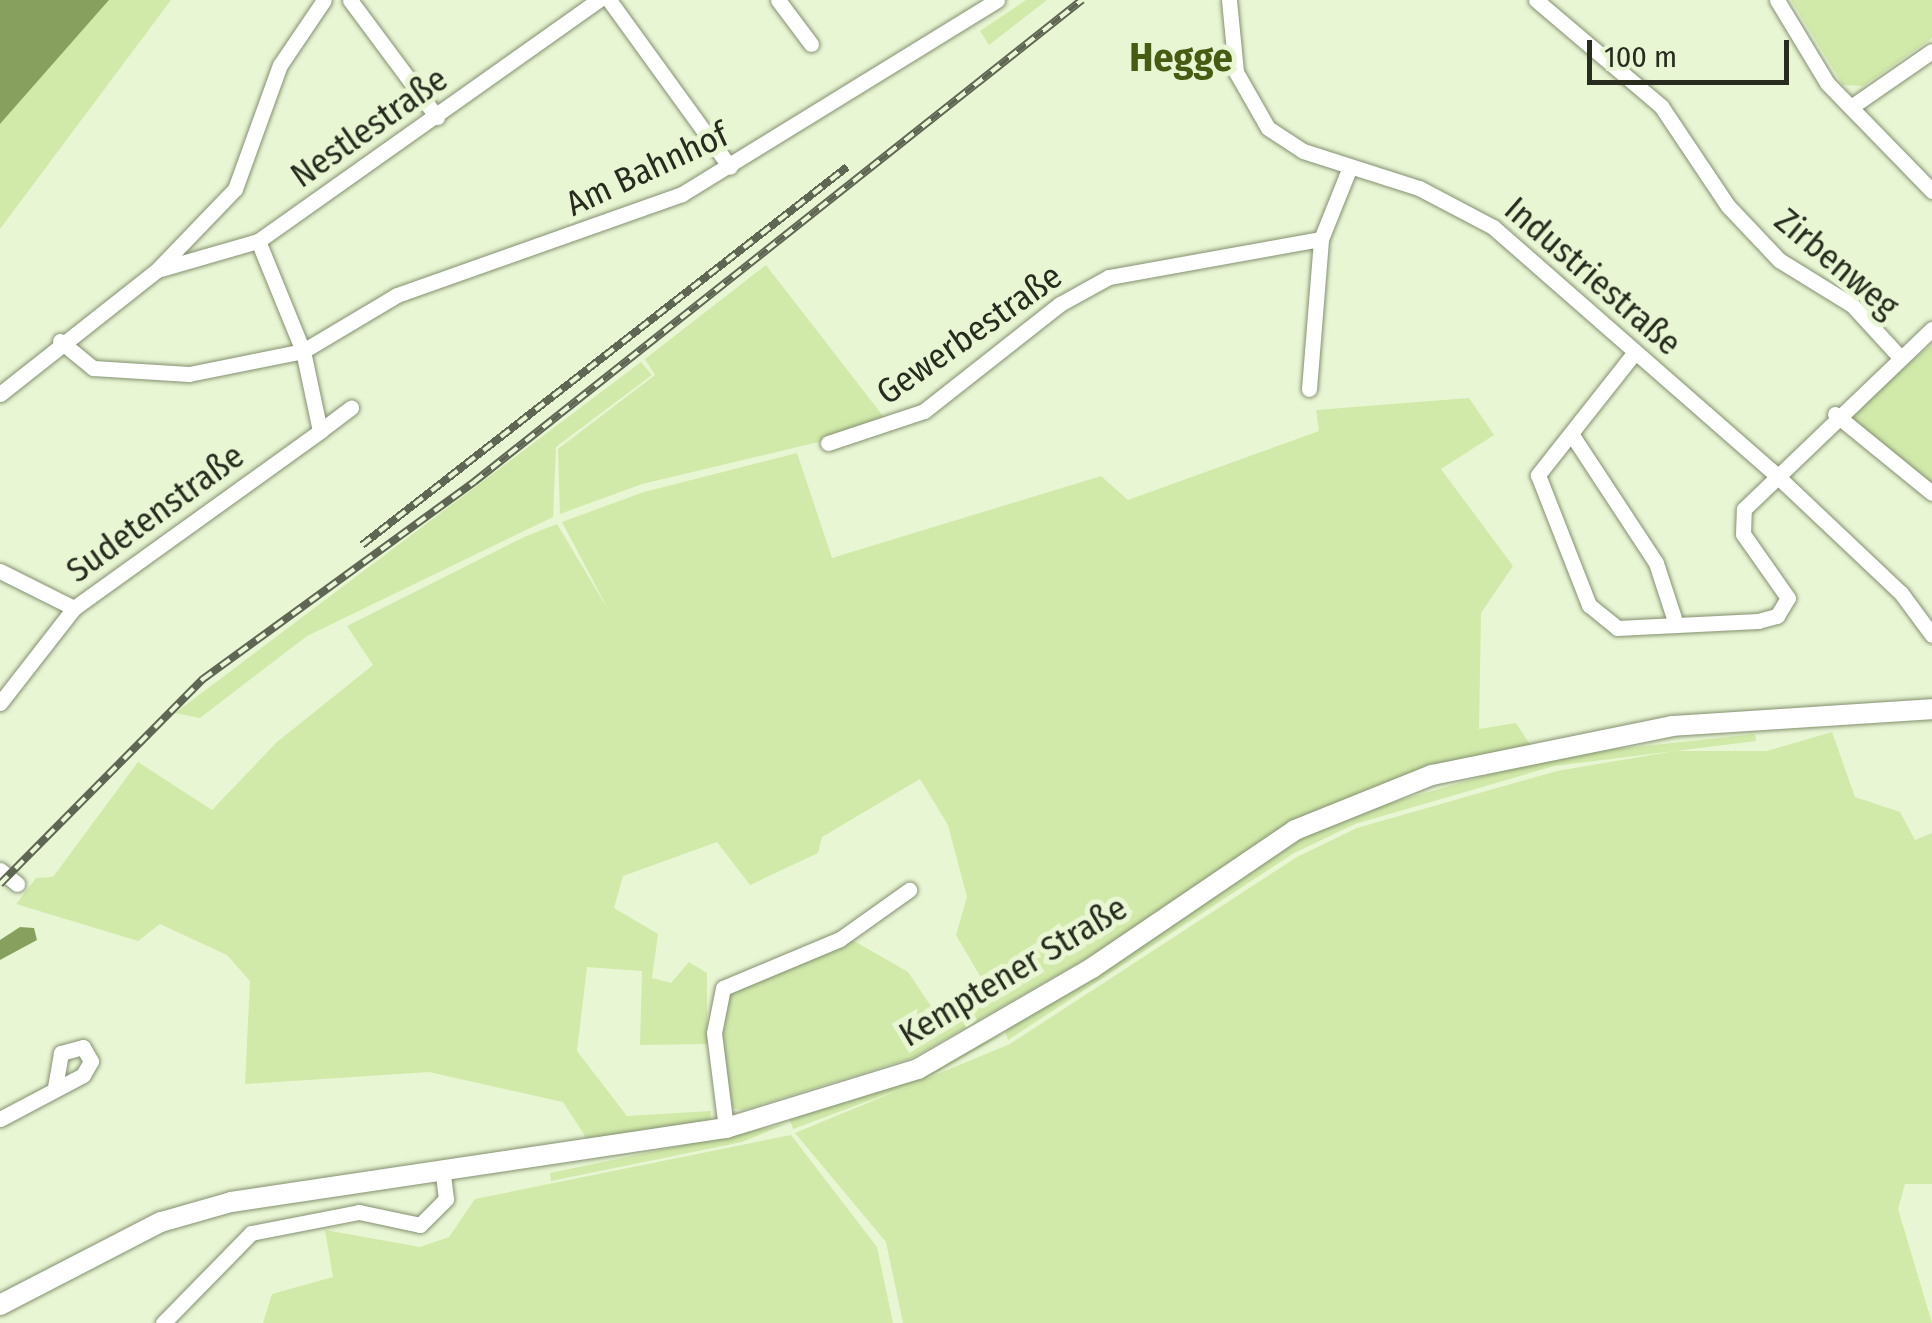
<!DOCTYPE html>
<html>
<head>
<meta charset="utf-8">
<style>
	body { margin:0 }
	#map { position:relative; width:1932px; height:1323px; overflow:hidden; background:#e9f6d4; font-family:"Fira Sans Condensed",sans-serif }
	div>[style] { position:absolute }
	.green>* { inset:0; background:#d1e9a9 }
	.water>* { inset:0; background:#88a05d }
	.roads { filter:drop-shadow(0 0 2px #839070) drop-shadow(0 0 2px #839070) }
	.minor>* { height:15px; margin:-7.5px; padding:0 7.5px; transform-origin:7.5px; border-radius:7.5px; background:#fff }
	.major>* { height:20px; margin:-10px; padding:0 10px; transform-origin:10px; border-radius:10px; background:#fff }
	.rail>* { height:8px; margin-top:-4px; transform-origin:0; background:repeating-linear-gradient(90deg,#e9f6d4 0 11px,#5f6653 0 22px); box-sizing:border-box; border-block:2px solid #5f6653 }
	span { translate:-50% -50%; white-space:nowrap; text-align:center; line-height:1.15; -webkit-text-stroke:10px #e9f6d4; paint-order:stroke }
	.street-label { font-size:35px; color:#272c1f }
	.quarter-label { font-size:40px; color:#475c13; font-weight:700 }
	.scale { position:absolute; left:1587px; top:40px; width:202px; height:45px; box-sizing:border-box; border:5px solid #272c1f; border-top:0; padding-left:12px; font-size:30px; line-height:35px; white-space:nowrap; color:#272c1f; -webkit-text-stroke:8px #e9f6d4; paint-order:stroke }
</style>
</head>
<body>
<div id="map">
	<div class="green">
		<div style="clip-path:polygon(109px 0,171px 0,0 229px,0 124px)"></div>
		<div style="clip-path:polygon(1026px 0,1047px 0,989px 45px,980px 31px)"></div>
		<div style="clip-path:polygon(1791px 0,1932px 0,1932px 38px,1863px 86px,1843px 85px)"></div>
		<div style="clip-path:polygon(766px 265px,890px 425px,642px 484px,560px 514px,558px 449px,655px 375px,645px 359px)"></div>
		<div style="clip-path:polygon(1932px 344px,1932px 490px,1844px 417px)"></div>
		<div style="clip-path:polygon(641px 362px,652px 375px,556px 447px,553px 517px,307px 636px,200px 718px,175px 713px)"></div>
		<div style="clip-path:polygon(1469px 398px,1494px 435px,1441px 469px,1513px 566px,1481px 613px,1479px 729px,1516px 723px,1531px 746px,1402px 778px,912px 1058px,743px 1110px,729px 1108px,719px 1032px,727px 990px,849px 938px,908px 972px,939px 1018px,987px 988px,956px 935px,967px 897px,948px 825px,920px 779px,822px 837px,818px 853px,750px 885px,717px 842px,623px 876px,614px 908px,658px 934px,652px 978px,671px 983px,689px 962px,707px 973px,707px 1044px,640px 1045px,642px 971px,587px 967px,577px 1051px,627px 1116px,711px 1111px,710px 1120px,589px 1142px,563px 1102px,429px 1072px,245px 1084px,250px 981px,227px 955px,160px 924px,138px 941px,16px 904px,36px 878px,53px 877px,138px 762px,212px 810px,277px 742px,373px 665px,347px 626px,524px 537px,557px 524px,609px 611px,562px 522px,644px 492px,797px 453px,832px 558px,1101px 476px,1128px 500px,1319px 431px,1316px 410px)"></div>
		<div style="clip-path:polygon(1832px 732px,1855px 797px,1900px 812px,1915px 840px,1932px 833px,1932px 1184px,1905px 1184px,1898px 1209px,1932px 1323px,903px 1323px,886px 1242px,795px 1133px,1010px 1044px,1297px 857px,1357px 828px,1557px 771px,1675px 751px,1767px 751px)"></div>
		<div style="clip-path:polygon(1755px 734px,1756px 741px,1554px 766px,1355px 824px,1294px 853px,1008px 1040px,1005px 1031px,1298px 837px,1346px 816px,1553px 756px)"></div>
		<div style="clip-path:polygon(1002px 1035px,922px 1081px,793px 1129px,790px 1120px)"></div>
		<div style="clip-path:polygon(786px 1124px,742px 1142px,551px 1181px,550px 1173px)"></div>
		<div style="clip-path:polygon(791px 1135px,877px 1247px,893px 1323px,263px 1323px,272px 1294px,333px 1277px,325px 1230px,420px 1247px,449px 1237px,475px 1199px)"></div>
	</div>
	<div class="water">
		<div style="clip-path:polygon(0 0,109px 0,0 124px)"></div>
		<div style="clip-path:polygon(20px 927px,34px 928px,37px 940px,0 960px,0 940px)"></div>
	</div>
	<div class="roads">
		<div class="minor">
			<div style="left:350px;top:0;width:146px;rotate:53.4deg"></div>
			<div style="left:609px;top:0;width:206px;rotate:54.1deg"></div>
			<div style="left:778px;top:0;width:55px;rotate:53.1deg"></div>
			<div style="left:1229px;top:0;width:72px;rotate:84.4deg"></div>
			<div style="left:1236px;top:72px;width:64px;rotate:60.3deg"></div>
			<div style="left:1268px;top:128px;width:42px;rotate:33.3deg"></div>
			<div style="left:1303px;top:151px;width:122px;rotate:17.7deg"></div>
			<div style="left:1419px;top:188px;width:84px;rotate:27.8deg"></div>
			<div style="left:1493px;top:227px;width:375px;rotate:41.2deg"></div>
			<div style="left:1775px;top:474px;width:173px;rotate:43.4deg"></div>
			<div style="left:1901px;top:593px;width:52px;rotate:53.6deg"></div>
			<div style="left:1536px;top:0;width:164px;rotate:40.3deg"></div>
			<div style="left:1661px;top:106px;width:120px;rotate:56.2deg"></div>
			<div style="left:1728px;top:206px;width:74px;rotate:46.6deg"></div>
			<div style="left:1779px;top:260px;width:86px;rotate:31.7deg"></div>
			<div style="left:1852px;top:305px;width:67px;rotate:47.4deg"></div>
			<div style="left:1777px;top:0;width:97px;rotate:58.9deg"></div>
			<div style="left:1827px;top:83px;width:151px;rotate:45.8deg"></div>
			<div style="left:1851px;top:107px;width:98px;rotate:-34.7deg"></div>
			<div style="left:161px;top:269px;width:101px;rotate:-16.1deg"></div>
			<div style="left:258px;top:241px;width:418px;rotate:-35.3deg"></div>
			<div style="left:60px;top:341px;width:43px;rotate:39.3deg"></div>
			<div style="left:93px;top:368px;width:96px;rotate:3.6deg"></div>
			<div style="left:189px;top:374px;width:116px;rotate:-11.4deg"></div>
			<div style="left:303px;top:351px;width:109px;rotate:-30.8deg"></div>
			<div style="left:397px;top:295px;width:302px;rotate:-19.5deg"></div>
			<div style="left:682px;top:194px;width:370px;rotate:-31.6deg"></div>
			<div style="left:1635px;top:352px;width:157px;rotate:128.3deg"></div>
			<div style="left:1538px;top:475px;width:140px;rotate:68.6deg"></div>
			<div style="left:1589px;top:605px;width:36px;rotate:39deg"></div>
			<div style="left:1617px;top:628px;width:141px;rotate:-2.8deg"></div>
			<div style="left:1758px;top:621px;width:20px;rotate:-15deg"></div>
			<div style="left:1777px;top:616px;width:21px;rotate:-59deg"></div>
			<div style="left:1788px;top:598px;width:78px;rotate:-125.1deg"></div>
			<div style="left:1743px;top:534px;width:25px;rotate:-88deg"></div>
			<div style="left:1744px;top:509px;width:260px;rotate:-43.8deg"></div>
			<div style="left:1309px;top:389px;width:150px;rotate:-85.4deg"></div>
			<div style="left:0;top:394px;width:200px;rotate:-38.3deg"></div>
			<div style="left:157px;top:270px;width:112px;rotate:-46.1deg"></div>
			<div style="left:235px;top:189px;width:132px;rotate:-70.1deg"></div>
			<div style="left:280px;top:65px;width:78px;rotate:-55.9deg"></div>
			<div style="left:1835px;top:414px;width:125px;rotate:39.2deg"></div>
			<div style="left:320px;top:431px;width:39px;rotate:-37deg"></div>
			<div style="left:1572px;top:435px;width:153px;rotate:56.7deg"></div>
			<div style="left:1656px;top:563px;width:58px;rotate:71.9deg"></div>
			<div style="left:828px;top:443px;width:101px;rotate:-18.4deg"></div>
			<div style="left:924px;top:411px;width:173px;rotate:-38.2deg"></div>
			<div style="left:1060px;top:304px;width:56px;rotate:-28.9deg"></div>
			<div style="left:1109px;top:277px;width:215px;rotate:-10.2deg"></div>
			<div style="left:1321px;top:239px;width:78px;rotate:-68.1deg"></div>
			<div style="left:0;top:571px;width:83px;rotate:26.6deg"></div>
			<div style="left:0;top:703px;width:120px;rotate:-52.1deg"></div>
			<div style="left:74px;top:608px;width:303px;rotate:-35.7deg"></div>
			<div style="left:320px;top:431px;width:82px;rotate:-102deg"></div>
			<div style="left:303px;top:351px;width:119px;rotate:-112.2deg"></div>
			<div style="left:0;top:870px;width:22px;rotate:39deg"></div>
			<div style="left:0;top:1119px;width:94px;rotate:-27.9deg"></div>
			<div style="left:83px;top:1075px;width:16px;rotate:-60deg"></div>
			<div style="left:91px;top:1061px;width:16px;rotate:-120deg"></div>
			<div style="left:83px;top:1047px;width:23px;rotate:165deg"></div>
			<div style="left:61px;top:1053px;width:35px;rotate:100deg"></div>
			<div style="left:726px;top:1128px;width:96px;rotate:-97.2deg"></div>
			<div style="left:714px;top:1033px;width:46px;rotate:-78.7deg"></div>
			<div style="left:723px;top:988px;width:127px;rotate:-22.7deg"></div>
			<div style="left:840px;top:939px;width:85px;rotate:-35.4deg"></div>
			<div style="left:163px;top:1323px;width:126px;rotate:-45.6deg"></div>
			<div style="left:251px;top:1233px;width:110px;rotate:-11deg"></div>
			<div style="left:359px;top:1212px;width:62px;rotate:12deg"></div>
			<div style="left:420px;top:1225px;width:37px;rotate:-45deg"></div>
			<div style="left:446px;top:1199px;width:23px;rotate:-97deg"></div>
		</div>
		<div class="major">
			<div style="left:0;top:1305px;width:181px;rotate:-27.3deg"></div>
			<div style="left:161px;top:1222px;width:73px;rotate:-15.9deg"></div>
			<div style="left:231px;top:1202px;width:501px;rotate:-8.5deg"></div>
			<div style="left:726px;top:1128px;width:201px;rotate:-17.1deg"></div>
			<div style="left:918px;top:1069px;width:201px;rotate:-30.1deg"></div>
			<div style="left:1092px;top:968px;width:245px;rotate:-34.2deg"></div>
			<div style="left:1295px;top:830px;width:148px;rotate:-21.9deg"></div>
			<div style="left:1432px;top:775px;width:245px;rotate:-11.5deg"></div>
			<div style="left:1672px;top:726px;width:261px;rotate:-3.7deg"></div>
		</div>
	</div>
	<div class="rail">
		<div style="left:362px;top:545px;width:615px;rotate:-37.93deg"></div>
		<div style="left:0;top:884px;width:289px;rotate:-45.3deg"></div>
		<div style="left:203px;top:679px;width:335px;rotate:-36deg"></div>
		<div style="left:474px;top:482px;width:776px;rotate:-38.41deg"></div>
	</div>
	<div class="street-label">
		<span style="left:369px;top:127px;rotate:-35deg">Nestlestraße</span>
		<span style="left:647px;top:169px;rotate:-25deg">Am Bahnhof</span>
		<span style="left:1837px;top:263px;rotate:40deg">Zirbenweg</span>
		<span style="left:1593px;top:276px;rotate:41deg">Industriestraße</span>
		<span style="left:969px;top:334px;rotate:-35deg">Gewerbestraße</span>
		<span style="left:155px;top:513px;rotate:-36deg">Sudetenstraße</span>
		<span style="left:1013px;top:971px;rotate:-31deg">Kemptener Straße</span>
	</div>
	<div class="quarter-label">
		<span style="left:1181px;top:58px">Hegge</span>
	</div>
	<div class="scale">100 m</div>
</div>
</body>
</html>
